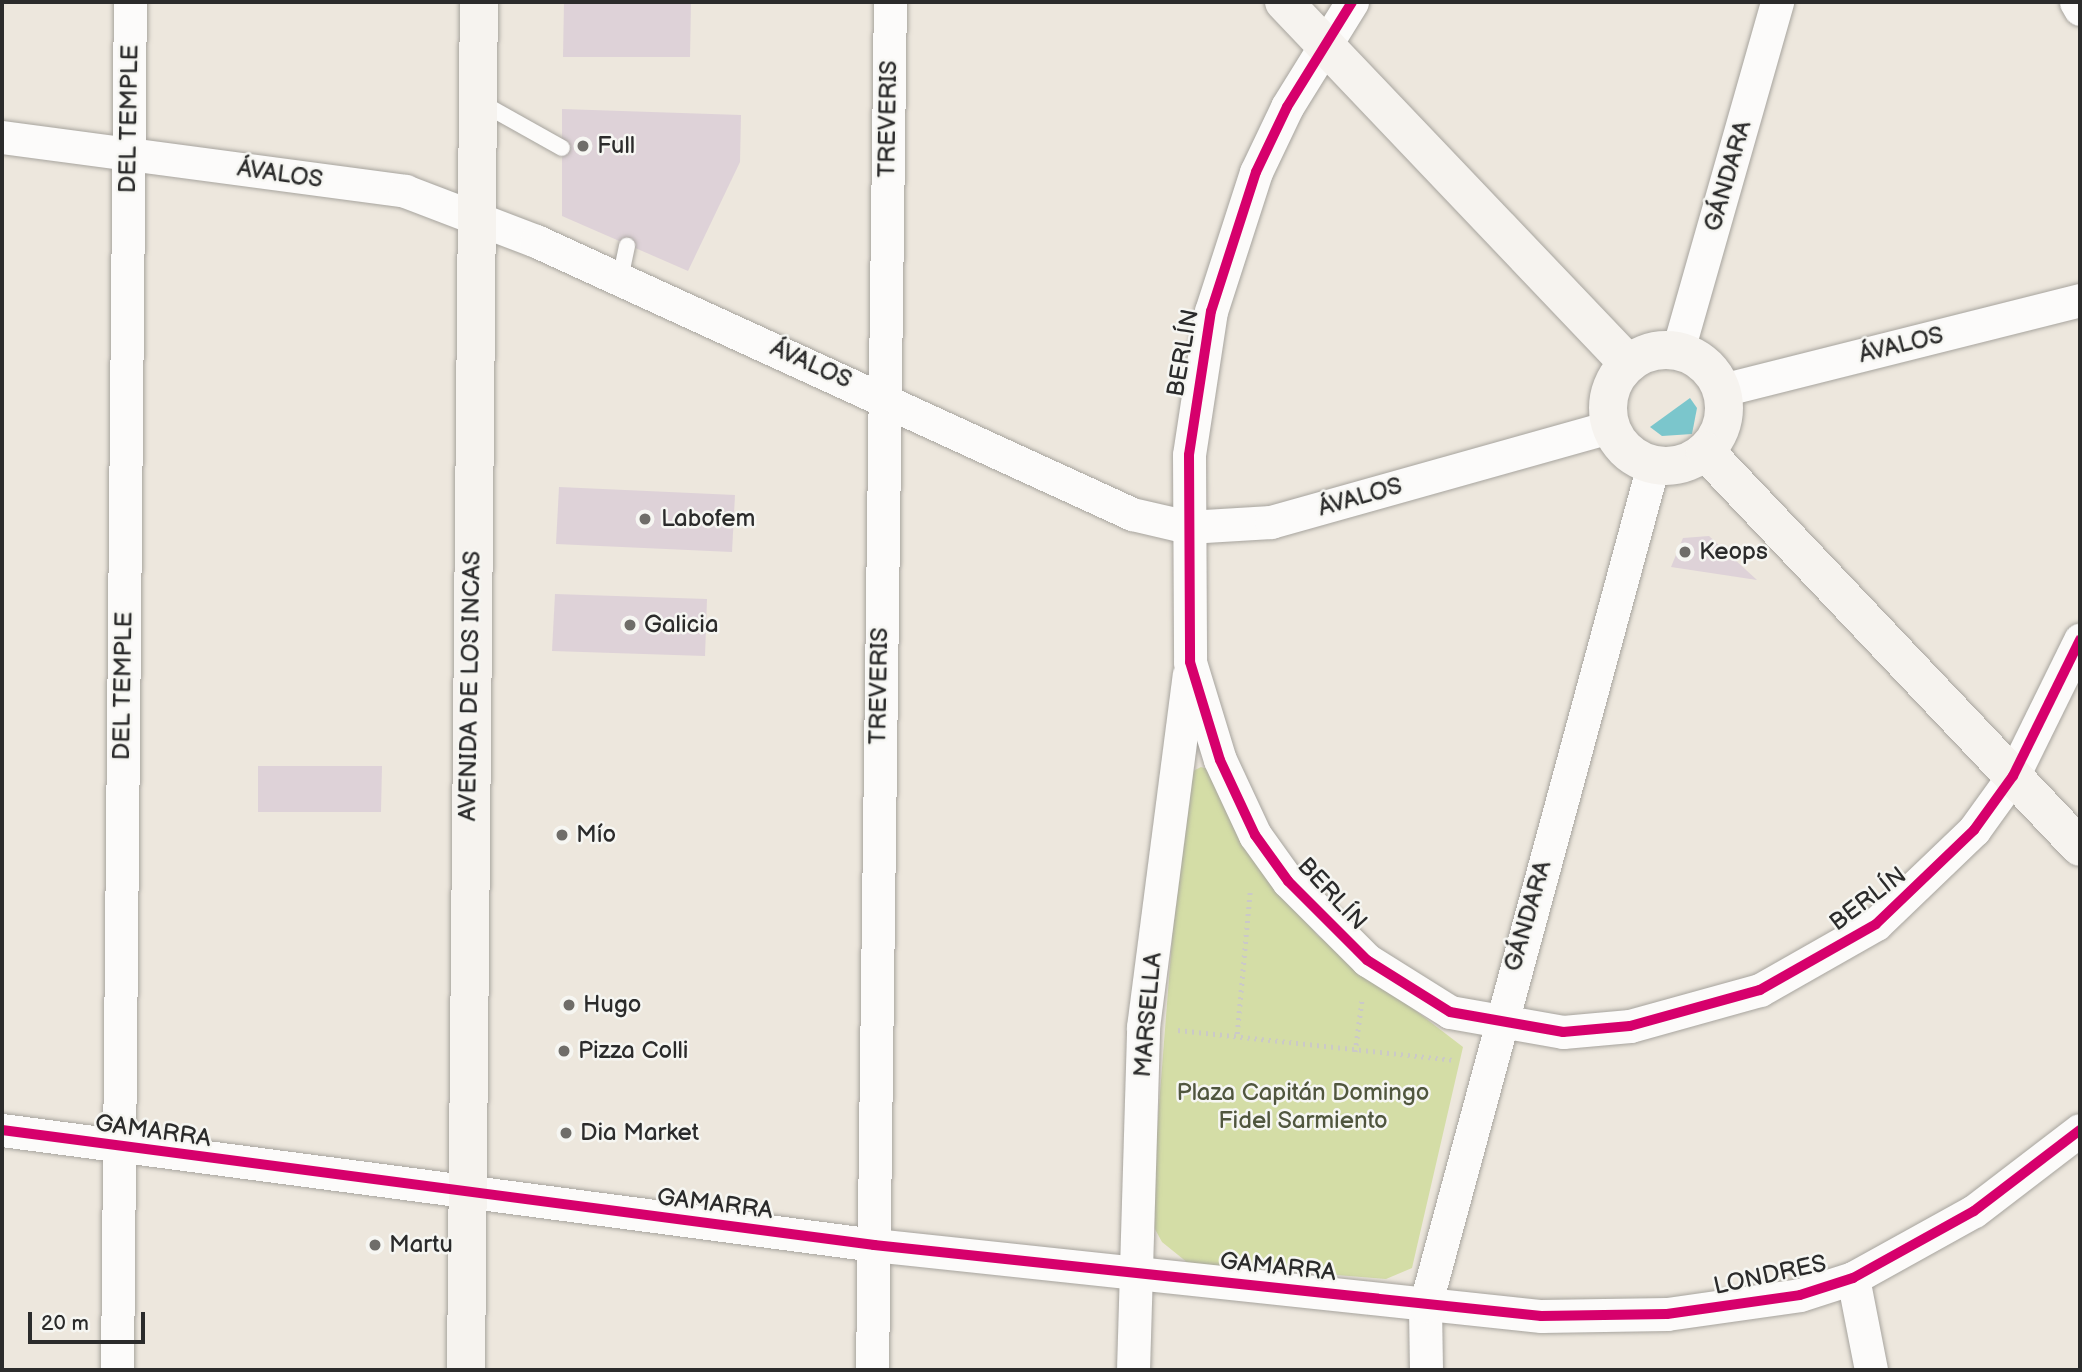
<!DOCTYPE html>
<html>
<head>
<meta charset="utf-8">
<style>
	body { margin:0 }
	#map { position:relative; width:2082px; height:1372px; overflow:hidden; background:#ede7dd; font-family:"Balsamiq Sans",sans-serif }
	div>[style] { position:absolute }
	.green>* { inset:0; background:#d4dda6 }
	.water>* { inset:0; background:#7bc6cc }
	.building>* { inset:0; background:#ded2d8 }
	.path>* { height:4.5px; margin-top:-2.25px; transform-origin:0; background:repeating-linear-gradient(90deg,#cbc9c7 0 2px,transparent 0 7px) }
	.roads { filter:drop-shadow(0 0 2px #a7a49e) drop-shadow(0 0 2px #a7a49e) }
	.lane>* { height:16px; margin:-8px; padding:0 8px; transform-origin:8px; border-radius:8px; background:#fcfbfa }
	.street>* { height:33px; margin:-16.5px; padding:0 16.5px; transform-origin:16.5px; border-radius:16.5px; background:#fcfbfa }
	.secondary>* { height:38px; margin:-19px; padding:0 19px; transform-origin:19px; border-radius:19px; background:#f6f3ef }
	.secondary>.ring { margin:-19px; padding:0; box-sizing:content-box; background:none; border:38px solid #f6f3ef; border-radius:50% }
	.cycleway>* { height:10px; margin:-5px; padding:0 5px; transform-origin:5px; border-radius:5px; background:#d6006c }
	.dots>* { width:19px; height:19px; translate:-50% -50%; box-sizing:border-box; border:4px solid #f6f6f2; border-radius:50% }
	span { translate:-50% -50%; white-space:nowrap; text-align:center; line-height:1.15; -webkit-text-stroke:5px #f6f6f2; paint-order:stroke }
	.street-label { font-size:24px; color:#2b2b2b }
	.poi-label { font-size:24px; color:#2b2b2b }
	.left { translate:0 -50%; text-align:left }
	.park-label { font-size:24px; color:#50563e }
	.frame { position:absolute; inset:0; border:4px solid #2b2b2b; pointer-events:none }
	.scale { position:absolute; left:28px; top:1312px; width:117px; height:32px; box-sizing:border-box; border:4px solid #2b2b2b; border-top:0; padding-left:9px; font-size:21px; line-height:24px; white-space:nowrap; color:#2b2b2b; -webkit-text-stroke:5px #f6f6f2; paint-order:stroke }
</style>
</head>
<body>
<div id="map">
	<div class="green">
		<div style="clip-path:polygon(1201px 767px,1214px 771px,1266px 869px,1317px 935px,1463px 1047px,1412px 1268px,1386px 1279px,1188px 1263px,1162px 1242px,1150px 1220px,1185px 775px)"></div>
	</div>
	<div class="water">
		<div style="clip-path:polygon(1690px 398px,1697px 408px,1692px 434px,1662px 436px,1650px 427px)"></div>
	</div>
	<div class="building">
		<div style="clip-path:polygon(564px 2px,691px 2px,690px 57px,563px 57px)"></div>
		<div style="clip-path:polygon(562px 109px,741px 115px,740px 162px,688px 271px,562px 216px)"></div>
		<div style="clip-path:polygon(559px 487px,735px 495px,732px 552px,556px 544px)"></div>
		<div style="clip-path:polygon(1709px 536px,1757px 580px,1671px 567px,1683px 538px)"></div>
		<div style="clip-path:polygon(555px 594px,707px 599px,705px 656px,552px 651px)"></div>
		<div style="clip-path:polygon(258px 766px,382px 766px,381px 812px,258px 812px)"></div>
	</div>
	<div class="path">
		<div style="left:1178px;top:1030px;width:279px;rotate:6.2deg"></div>
		<div style="left:1237px;top:1034px;width:143px;rotate:-84.8deg"></div>
		<div style="left:1355px;top:1052px;width:54px;rotate:-82.6deg"></div>
	</div>
	<div class="roads">
		<div class="lane">
			<div style="left:478px;top:101px;width:96px;rotate:29.2deg"></div>
			<div style="left:620px;top:279px;width:34px;rotate:-78deg"></div>
		</div>
		<div class="street">
			<div style="left:1352px;top:2px;width:123px;rotate:121.8deg"></div>
			<div style="left:1287px;top:107px;width:72px;rotate:115.5deg"></div>
			<div style="left:1256px;top:172px;width:146px;rotate:107.9deg"></div>
			<div style="left:1211px;top:311px;width:146px;rotate:98.7deg"></div>
			<div style="left:1189px;top:455px;width:207px;rotate:89.7deg"></div>
			<div style="left:1190px;top:662px;width:102px;rotate:73deg"></div>
			<div style="left:1220px;top:760px;width:83px;rotate:65deg"></div>
			<div style="left:1255px;top:835px;width:57px;rotate:54.3deg"></div>
			<div style="left:1288px;top:881px;width:112px;rotate:45deg"></div>
			<div style="left:1367px;top:960px;width:98px;rotate:32.1deg"></div>
			<div style="left:1450px;top:1012px;width:115px;rotate:10deg"></div>
			<div style="left:1563px;top:1032px;width:67px;rotate:-5.1deg"></div>
			<div style="left:1630px;top:1026px;width:135px;rotate:-15.5deg"></div>
			<div style="left:1760px;top:990px;width:133px;rotate:-29.6deg"></div>
			<div style="left:1876px;top:924px;width:136px;rotate:-43.8deg"></div>
			<div style="left:1974px;top:830px;width:67px;rotate:-54.2deg"></div>
			<div style="left:2013px;top:776px;width:152px;rotate:-63.8deg"></div>
			<div style="left:2076px;top:2px;width:8px;rotate:60deg"></div>
			<div style="left:2px;top:137px;width:407px;rotate:7.6deg"></div>
			<div style="left:405px;top:191px;width:140px;rotate:20.9deg"></div>
			<div style="left:536px;top:241px;width:656px;rotate:24.61deg"></div>
			<div style="left:1132px;top:514px;width:57px;rotate:13.1deg"></div>
			<div style="left:1188px;top:527px;width:83px;rotate:-3.4deg"></div>
			<div style="left:1271px;top:522px;width:352px;rotate:-15.7deg"></div>
			<div style="left:1678px;top:350px;width:362px;rotate:-74.1deg"></div>
			<div style="left:1722px;top:390px;width:369px;rotate:-14.1deg"></div>
			<div style="left:2px;top:1130px;width:880px;rotate:7.51deg"></div>
			<div style="left:874px;top:1245px;width:671px;rotate:6.08deg"></div>
			<div style="left:1541px;top:1316px;width:126px;rotate:-0.9deg"></div>
			<div style="left:1667px;top:1314px;width:134px;rotate:-8.1deg"></div>
			<div style="left:1800px;top:1295px;width:56px;rotate:-17.8deg"></div>
			<div style="left:1853px;top:1278px;width:138px;rotate:-29deg"></div>
			<div style="left:1974px;top:1211px;width:133px;rotate:-37.4deg"></div>
			<div style="left:1853px;top:1278px;width:94px;rotate:78.9deg"></div>
			<div style="left:117px;top:1370px;width:1368px;rotate:-89.46deg"></div>
			<div style="left:872px;top:1370px;width:1368px;rotate:-89.25deg"></div>
			<div style="left:1133px;top:1370px;width:343px;rotate:-88.3deg"></div>
			<div style="left:1143px;top:1027px;width:355px;rotate:-82.6deg"></div>
			<div style="left:1426px;top:1370px;width:64px;rotate:-90.9deg"></div>
			<div style="left:1425px;top:1306px;width:871px;rotate:-74.83deg"></div>
		</div>
		<div class="secondary">
			<div style="left:1284px;top:2px;width:499px;rotate:46.4deg"></div>
			<div class="ring" style="left:1608px;top:350px;width:78px;height:78px"></div>
			<div style="left:1705px;top:451px;width:545px;rotate:46.56deg"></div>
			<div style="left:466px;top:1370px;width:1368px;rotate:-89.46deg"></div>
		</div>
	</div>
	<div class="cycleway">
		<div style="left:1352px;top:2px;width:123px;rotate:121.8deg"></div>
		<div style="left:1287px;top:107px;width:72px;rotate:115.5deg"></div>
		<div style="left:1256px;top:172px;width:146px;rotate:107.9deg"></div>
		<div style="left:1211px;top:311px;width:146px;rotate:98.7deg"></div>
		<div style="left:1189px;top:455px;width:207px;rotate:89.7deg"></div>
		<div style="left:1190px;top:662px;width:102px;rotate:73deg"></div>
		<div style="left:1220px;top:760px;width:83px;rotate:65deg"></div>
		<div style="left:1255px;top:835px;width:57px;rotate:54.3deg"></div>
		<div style="left:1288px;top:881px;width:112px;rotate:45deg"></div>
		<div style="left:1367px;top:960px;width:98px;rotate:32.1deg"></div>
		<div style="left:1450px;top:1012px;width:115px;rotate:10deg"></div>
		<div style="left:1563px;top:1032px;width:67px;rotate:-5.1deg"></div>
		<div style="left:1630px;top:1026px;width:135px;rotate:-15.5deg"></div>
		<div style="left:1760px;top:990px;width:133px;rotate:-29.6deg"></div>
		<div style="left:1876px;top:924px;width:136px;rotate:-43.8deg"></div>
		<div style="left:1974px;top:830px;width:67px;rotate:-54.2deg"></div>
		<div style="left:2013px;top:776px;width:152px;rotate:-63.8deg"></div>
		<div style="left:2px;top:1130px;width:880px;rotate:7.51deg"></div>
		<div style="left:874px;top:1245px;width:671px;rotate:6.08deg"></div>
		<div style="left:1541px;top:1316px;width:126px;rotate:-0.9deg"></div>
		<div style="left:1667px;top:1314px;width:134px;rotate:-8.1deg"></div>
		<div style="left:1800px;top:1295px;width:56px;rotate:-17.8deg"></div>
		<div style="left:1853px;top:1278px;width:138px;rotate:-29deg"></div>
		<div style="left:1974px;top:1211px;width:133px;rotate:-37.4deg"></div>
	</div>
	<div class="dots">
		<div style="left:583px;top:146px;background:#6f6d69"></div>
		<div style="left:645px;top:519px;background:#6f6d69"></div>
		<div style="left:1685px;top:552px;background:#6f6d69"></div>
		<div style="left:630px;top:625px;background:#6f6d69"></div>
		<div style="left:562px;top:835px;background:#6f6d69"></div>
		<div style="left:569px;top:1005px;background:#6f6d69"></div>
		<div style="left:564px;top:1051px;background:#6f6d69"></div>
		<div style="left:566px;top:1133px;background:#6f6d69"></div>
		<div style="left:375px;top:1245px;background:#6f6d69"></div>
	</div>
	<div class="street-label">
		<span style="left:129px;top:119px;rotate:-89deg">DEL TEMPLE</span>
		<span style="left:888px;top:119px;rotate:-89deg">TREVERIS</span>
		<span style="left:280px;top:174px;rotate:8deg">ÁVALOS</span>
		<span style="left:1728px;top:176px;rotate:-74deg">GÁNDARA</span>
		<span style="left:1901px;top:345px;rotate:-14deg">ÁVALOS</span>
		<span style="left:1183px;top:353px;rotate:-80deg">BERLÍN</span>
		<span style="left:811px;top:364px;rotate:24deg">ÁVALOS</span>
		<span style="left:1360px;top:497px;rotate:-16deg">ÁVALOS</span>
		<span style="left:123px;top:686px;rotate:-89deg">DEL TEMPLE</span>
		<span style="left:470px;top:686px;rotate:-89deg">AVENIDA DE LOS INCAS</span>
		<span style="left:879px;top:686px;rotate:-89deg">TREVERIS</span>
		<span style="left:1332px;top:894px;rotate:47deg">BERLÍN</span>
		<span style="left:1868px;top:899px;rotate:-37deg">BERLÍN</span>
		<span style="left:1528px;top:916px;rotate:-74deg">GÁNDARA</span>
		<span style="left:1148px;top:1015px;rotate:-85deg">MARSELLA</span>
		<span style="left:153px;top:1131px;rotate:8deg">GAMARRA</span>
		<span style="left:715px;top:1204px;rotate:7deg">GAMARRA</span>
		<span style="left:1278px;top:1267px;rotate:6deg">GAMARRA</span>
		<span style="left:1770px;top:1275px;rotate:-12deg">LONDRES</span>
	</div>
	<div class="poi-label">
		<span class="left" style="left:597px;top:146px">Full</span>
		<span class="left" style="left:661px;top:519px">Labofem</span>
		<span class="left" style="left:1699px;top:552px">Keops</span>
		<span class="left" style="left:644px;top:625px">Galicia</span>
		<span class="left" style="left:576px;top:835px">Mío</span>
		<span class="left" style="left:583px;top:1005px">Hugo</span>
		<span class="left" style="left:578px;top:1051px">Pizza Colli</span>
		<span class="left" style="left:580px;top:1133px">Dia Market</span>
		<span class="left" style="left:389px;top:1245px">Martu</span>
	</div>
	<div class="park-label">
		<span style="left:1303px;top:1107px">Plaza Capitán Domingo<br>Fidel Sarmiento</span>
	</div>
	<div class="frame"></div>
	<div class="scale">20 m</div>
</div>
</body>
</html>
